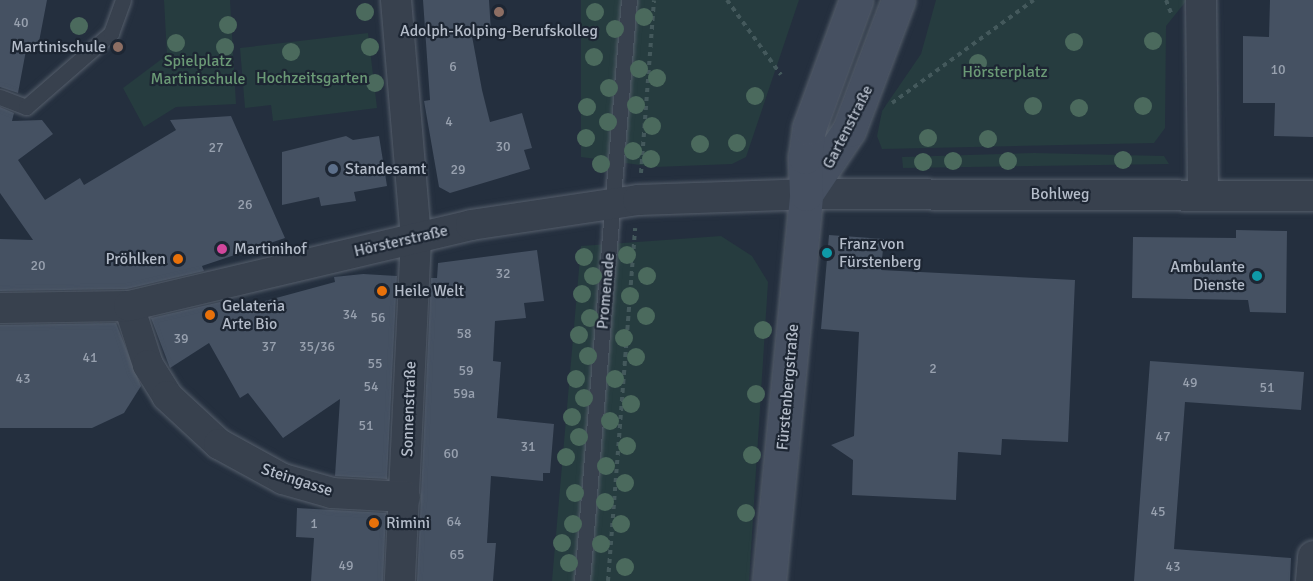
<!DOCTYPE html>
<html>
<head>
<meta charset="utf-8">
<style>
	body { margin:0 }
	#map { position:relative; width:1313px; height:581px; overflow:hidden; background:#242f3e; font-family:Signika,sans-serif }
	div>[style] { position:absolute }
	.green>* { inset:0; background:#263c3f }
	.building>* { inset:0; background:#455162 }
	.path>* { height:4px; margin-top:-2px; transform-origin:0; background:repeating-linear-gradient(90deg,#44595c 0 4.5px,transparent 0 9px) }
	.roads { filter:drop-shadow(0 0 2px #565f6c) drop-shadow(0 0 2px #565f6c) }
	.lane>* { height:15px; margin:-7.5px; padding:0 7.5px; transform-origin:7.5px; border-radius:7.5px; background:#38414e }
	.street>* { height:30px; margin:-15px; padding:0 15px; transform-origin:15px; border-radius:15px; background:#38414e }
	.secondary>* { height:33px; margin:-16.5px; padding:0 16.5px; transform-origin:16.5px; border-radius:16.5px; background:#465061 }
	.trees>* { width:18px; height:18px; margin:-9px; border-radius:50%; background:#4b6a5d }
	.dots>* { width:16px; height:16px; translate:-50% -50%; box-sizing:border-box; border:3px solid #1d2633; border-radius:50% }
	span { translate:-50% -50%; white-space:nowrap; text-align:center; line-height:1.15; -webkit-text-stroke:4.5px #1d2633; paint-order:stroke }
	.number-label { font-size:14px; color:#98a1af }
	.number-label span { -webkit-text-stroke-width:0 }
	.poi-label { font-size:16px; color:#b4bcc9 }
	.right { translate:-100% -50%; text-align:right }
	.left { translate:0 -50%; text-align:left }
	.park-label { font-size:16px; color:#6b9a76 }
	.street-label { font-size:16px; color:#b4bcc9 }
</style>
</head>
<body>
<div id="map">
	<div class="green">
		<div style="clip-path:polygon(164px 0,230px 0,236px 104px,176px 107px,144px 127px,123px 88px,167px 55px)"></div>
		<div style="clip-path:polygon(581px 0,799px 0,746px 157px,732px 164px,655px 167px,581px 157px)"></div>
		<div style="clip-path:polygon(936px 0,1187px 0,1166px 26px,1165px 128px,1154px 143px,882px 149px,877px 136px,882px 111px,921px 54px)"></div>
		<div style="clip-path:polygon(368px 33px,377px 108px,273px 121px,271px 105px,245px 108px,240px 48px)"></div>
		<div style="clip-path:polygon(1034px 153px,1164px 156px,1169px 164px,903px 168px,902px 157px)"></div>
		<div style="clip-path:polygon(721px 236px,752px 256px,768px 282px,749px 581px,552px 581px,581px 246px)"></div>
	</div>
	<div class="building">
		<div style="clip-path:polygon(0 0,47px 0,38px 47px,27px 45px,18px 93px,0 87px)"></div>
		<div style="clip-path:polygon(423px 0,489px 0,491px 32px,472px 36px,482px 90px,490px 122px,522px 113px,532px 148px,524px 150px,530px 169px,450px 193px,439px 187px,424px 101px,430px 100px)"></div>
		<div style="clip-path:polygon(1270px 0,1313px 0,1313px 137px,1274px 136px,1275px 103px,1243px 103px,1243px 36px,1269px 37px)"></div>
		<div style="clip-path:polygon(0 107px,14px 113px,12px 121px,42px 120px,53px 134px,18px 160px,45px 200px,80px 178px,84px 185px,176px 130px,170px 120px,231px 116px,285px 238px,202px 266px,204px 271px,127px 289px,0 291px,0 239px,33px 240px,0 193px)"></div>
		<div style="clip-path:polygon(346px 136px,353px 140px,379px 136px,387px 186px,354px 192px,356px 201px,321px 206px,319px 197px,282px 205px,282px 152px)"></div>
		<div style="clip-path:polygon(1236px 230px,1287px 231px,1286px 313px,1250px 312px,1248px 300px,1132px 298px,1133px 237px,1236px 238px)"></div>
		<div style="clip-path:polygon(829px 235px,884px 239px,881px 270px,1075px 280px,1068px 442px,1002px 439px,1001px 455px,958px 452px,956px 500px,852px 495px,853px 460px,831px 445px,854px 436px,859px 332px,821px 329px)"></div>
		<div style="clip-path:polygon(537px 250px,544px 301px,524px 303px,526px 318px,495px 321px,493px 361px,501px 362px,497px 418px,554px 424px,550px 473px,543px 473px,543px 481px,491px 476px,487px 543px,496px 543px,493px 581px,417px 581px,431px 278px,437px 278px,438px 263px)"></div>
		<div style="clip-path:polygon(363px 274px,397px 276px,387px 479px,335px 476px,340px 399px,283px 438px,248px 393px,240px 398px,209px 343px,170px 368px,151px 318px,220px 302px,225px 312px,335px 282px,334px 277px)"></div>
		<div style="clip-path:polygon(116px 323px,141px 386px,124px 413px,92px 428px,0 428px,0 325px)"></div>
		<div style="clip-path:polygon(1150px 361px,1304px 372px,1301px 410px,1185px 402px,1174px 549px,1291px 558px,1290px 581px,1134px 581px)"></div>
		<div style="clip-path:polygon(297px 508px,386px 513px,383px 581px,311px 581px,314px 538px,296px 537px)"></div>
	</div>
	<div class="path">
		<div style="left:727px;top:0;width:92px;rotate:54.2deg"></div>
		<div style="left:1166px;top:0;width:14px;rotate:69deg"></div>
		<div style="left:892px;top:103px;width:175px;rotate:-36deg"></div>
		<div style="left:641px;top:173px;width:173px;rotate:-85.7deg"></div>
		<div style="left:608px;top:581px;width:354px;rotate:-85.6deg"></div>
	</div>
	<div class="roads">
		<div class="lane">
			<div style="left:0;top:97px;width:28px;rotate:21deg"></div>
			<div style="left:26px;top:107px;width:113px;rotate:-41deg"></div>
			<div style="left:111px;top:33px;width:35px;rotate:-70deg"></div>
			<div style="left:582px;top:581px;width:583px;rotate:-85.38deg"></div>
		</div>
		<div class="street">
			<div style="left:396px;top:0;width:239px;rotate:85.2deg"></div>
			<div style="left:416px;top:238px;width:343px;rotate:92.7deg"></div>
			<div style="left:1201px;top:0;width:193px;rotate:89.4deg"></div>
			<div style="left:129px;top:306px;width:62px;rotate:72.1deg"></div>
			<div style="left:148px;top:365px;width:36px;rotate:58deg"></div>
			<div style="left:167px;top:396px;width:71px;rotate:42.7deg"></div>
			<div style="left:219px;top:444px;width:73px;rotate:28.7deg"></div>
			<div style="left:283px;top:479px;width:51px;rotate:15.9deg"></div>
			<div style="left:332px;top:493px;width:73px;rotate:3.1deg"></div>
			<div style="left:0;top:308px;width:129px;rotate:-0.9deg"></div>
			<div style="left:129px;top:306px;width:351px;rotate:-13.3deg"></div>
			<div style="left:471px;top:225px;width:169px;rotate:-8.5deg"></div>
			<div style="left:638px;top:200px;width:168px;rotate:-2deg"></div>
			<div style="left:806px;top:194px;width:507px;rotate:0.23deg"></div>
			<div style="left:1311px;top:581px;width:25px;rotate:-85deg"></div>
		</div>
		<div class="secondary">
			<div style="left:806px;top:194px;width:77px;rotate:-56.1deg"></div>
			<div style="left:849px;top:130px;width:139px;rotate:-69.3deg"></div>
			<div style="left:769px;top:581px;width:389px;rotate:-84.5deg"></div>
			<div style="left:806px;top:194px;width:37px;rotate:-92deg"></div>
			<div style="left:805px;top:157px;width:29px;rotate:-82deg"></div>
			<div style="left:809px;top:128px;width:136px;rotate:-69.8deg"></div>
		</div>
	</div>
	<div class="trees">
		<div style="left:365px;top:12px"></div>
		<div style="left:595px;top:12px"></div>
		<div style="left:644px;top:17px"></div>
		<div style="left:228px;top:25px"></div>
		<div style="left:79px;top:26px"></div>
		<div style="left:615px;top:29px"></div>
		<div style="left:1153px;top:41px"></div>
		<div style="left:1074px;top:42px"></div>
		<div style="left:176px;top:43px"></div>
		<div style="left:225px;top:47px"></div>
		<div style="left:370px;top:47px"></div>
		<div style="left:291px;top:52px"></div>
		<div style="left:594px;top:57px"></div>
		<div style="left:978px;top:63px"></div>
		<div style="left:639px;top:69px"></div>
		<div style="left:657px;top:78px"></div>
		<div style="left:375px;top:83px"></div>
		<div style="left:609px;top:88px"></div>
		<div style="left:755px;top:96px"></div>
		<div style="left:636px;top:105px"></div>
		<div style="left:1033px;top:106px"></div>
		<div style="left:1143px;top:106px"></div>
		<div style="left:587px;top:107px"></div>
		<div style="left:1079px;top:108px"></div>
		<div style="left:608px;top:122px"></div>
		<div style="left:652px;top:126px"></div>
		<div style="left:586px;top:138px"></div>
		<div style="left:928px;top:138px"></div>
		<div style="left:988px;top:139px"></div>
		<div style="left:737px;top:143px"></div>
		<div style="left:700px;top:144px"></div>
		<div style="left:633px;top:151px"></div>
		<div style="left:651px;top:159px"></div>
		<div style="left:1123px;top:160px"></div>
		<div style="left:953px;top:161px"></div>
		<div style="left:1008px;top:161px"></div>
		<div style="left:923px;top:162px"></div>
		<div style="left:601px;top:164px"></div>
		<div style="left:627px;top:255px"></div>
		<div style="left:584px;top:257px"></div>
		<div style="left:593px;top:276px"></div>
		<div style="left:647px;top:276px"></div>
		<div style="left:582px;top:294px"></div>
		<div style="left:630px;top:296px"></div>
		<div style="left:646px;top:316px"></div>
		<div style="left:590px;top:318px"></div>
		<div style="left:763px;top:330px"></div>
		<div style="left:579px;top:335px"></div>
		<div style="left:624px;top:338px"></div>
		<div style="left:588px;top:356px"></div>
		<div style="left:636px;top:357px"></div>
		<div style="left:576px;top:379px"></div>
		<div style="left:615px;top:379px"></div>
		<div style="left:756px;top:394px"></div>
		<div style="left:584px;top:398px"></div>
		<div style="left:631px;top:404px"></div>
		<div style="left:572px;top:417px"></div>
		<div style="left:610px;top:421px"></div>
		<div style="left:579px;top:437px"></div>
		<div style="left:627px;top:446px"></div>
		<div style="left:752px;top:455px"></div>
		<div style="left:566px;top:457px"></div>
		<div style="left:606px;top:466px"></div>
		<div style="left:625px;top:483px"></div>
		<div style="left:575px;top:493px"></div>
		<div style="left:605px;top:502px"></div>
		<div style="left:746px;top:513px"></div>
		<div style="left:573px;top:524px"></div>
		<div style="left:621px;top:524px"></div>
		<div style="left:562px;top:543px"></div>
		<div style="left:601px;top:544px"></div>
		<div style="left:569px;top:563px"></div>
		<div style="left:625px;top:567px"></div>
	</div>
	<div class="dots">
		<div style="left:499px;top:12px;background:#8d6e63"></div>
		<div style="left:118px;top:47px;background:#8d6e63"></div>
		<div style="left:333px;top:169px;background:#5c6f8a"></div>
		<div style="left:222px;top:249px;background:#d1479c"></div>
		<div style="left:827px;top:253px;background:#0f9aa8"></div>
		<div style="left:178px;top:259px;background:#e8710a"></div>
		<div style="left:1257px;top:276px;background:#0f9aa8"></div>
		<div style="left:382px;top:291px;background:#e8710a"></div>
		<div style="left:210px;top:315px;background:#e8710a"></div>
		<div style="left:374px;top:523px;background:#e8710a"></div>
	</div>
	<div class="number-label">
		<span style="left:21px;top:23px">40</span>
		<span style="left:453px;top:67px">6</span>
		<span style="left:1278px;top:70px">10</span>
		<span style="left:449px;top:122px">4</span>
		<span style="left:503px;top:147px">30</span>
		<span style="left:216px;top:148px">27</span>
		<span style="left:458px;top:170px">29</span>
		<span style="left:245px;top:205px">26</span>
		<span style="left:38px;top:266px">20</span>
		<span style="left:503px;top:274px">32</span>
		<span style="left:350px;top:315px">34</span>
		<span style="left:378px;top:318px">56</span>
		<span style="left:464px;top:334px">58</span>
		<span style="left:181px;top:339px">39</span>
		<span style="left:269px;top:347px">37</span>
		<span style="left:317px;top:347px">35/36</span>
		<span style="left:90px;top:358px">41</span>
		<span style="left:375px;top:364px">55</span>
		<span style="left:933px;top:369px">2</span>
		<span style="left:466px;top:371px">59</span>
		<span style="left:23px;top:379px">43</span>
		<span style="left:1190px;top:383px">49</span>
		<span style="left:371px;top:387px">54</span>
		<span style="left:1267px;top:388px">51</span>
		<span style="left:464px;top:394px">59a</span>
		<span style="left:366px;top:426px">51</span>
		<span style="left:1163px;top:437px">47</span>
		<span style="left:528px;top:447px">31</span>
		<span style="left:451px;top:454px">60</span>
		<span style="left:1158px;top:512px">45</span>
		<span style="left:454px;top:522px">64</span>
		<span style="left:314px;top:524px">1</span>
		<span style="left:457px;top:555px">65</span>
		<span style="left:346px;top:566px">49</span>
		<span style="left:1173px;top:567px">43</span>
	</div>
	<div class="poi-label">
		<span style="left:499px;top:31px">Adolph-Kolping-Berufskolleg</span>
		<span class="right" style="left:106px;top:47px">Martinischule</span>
		<span class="left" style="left:345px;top:169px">Standesamt</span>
		<span class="left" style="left:839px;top:253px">Franz von<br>Fürstenberg</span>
		<span class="left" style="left:234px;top:249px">Martinihof</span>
		<span class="right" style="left:166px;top:259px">Pröhlken</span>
		<span class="right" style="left:1245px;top:276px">Ambulante<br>Dienste</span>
		<span class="left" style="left:394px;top:291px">Heile Welt</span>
		<span class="left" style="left:222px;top:315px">Gelateria<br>Arte Bio</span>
		<span class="left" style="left:386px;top:523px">Rimini</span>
	</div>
	<div class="park-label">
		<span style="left:198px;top:70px">Spielplatz<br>Martinischule</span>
		<span style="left:1005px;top:72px">Hörsterplatz</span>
		<span style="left:312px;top:78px">Hochzeitsgarten</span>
	</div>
	<div class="street-label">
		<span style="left:848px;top:127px;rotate:-63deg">Gartenstraße</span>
		<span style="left:1060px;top:194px">Bohlweg</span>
		<span style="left:401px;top:241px;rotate:-13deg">Hörsterstraße</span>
		<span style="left:606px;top:291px;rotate:-85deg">Promenade</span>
		<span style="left:788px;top:387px;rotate:-85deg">Fürstenbergstraße</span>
		<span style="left:409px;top:409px;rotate:-88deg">Sonnenstraße</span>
		<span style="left:297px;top:480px;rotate:18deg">Steingasse</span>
	</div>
</div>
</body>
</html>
